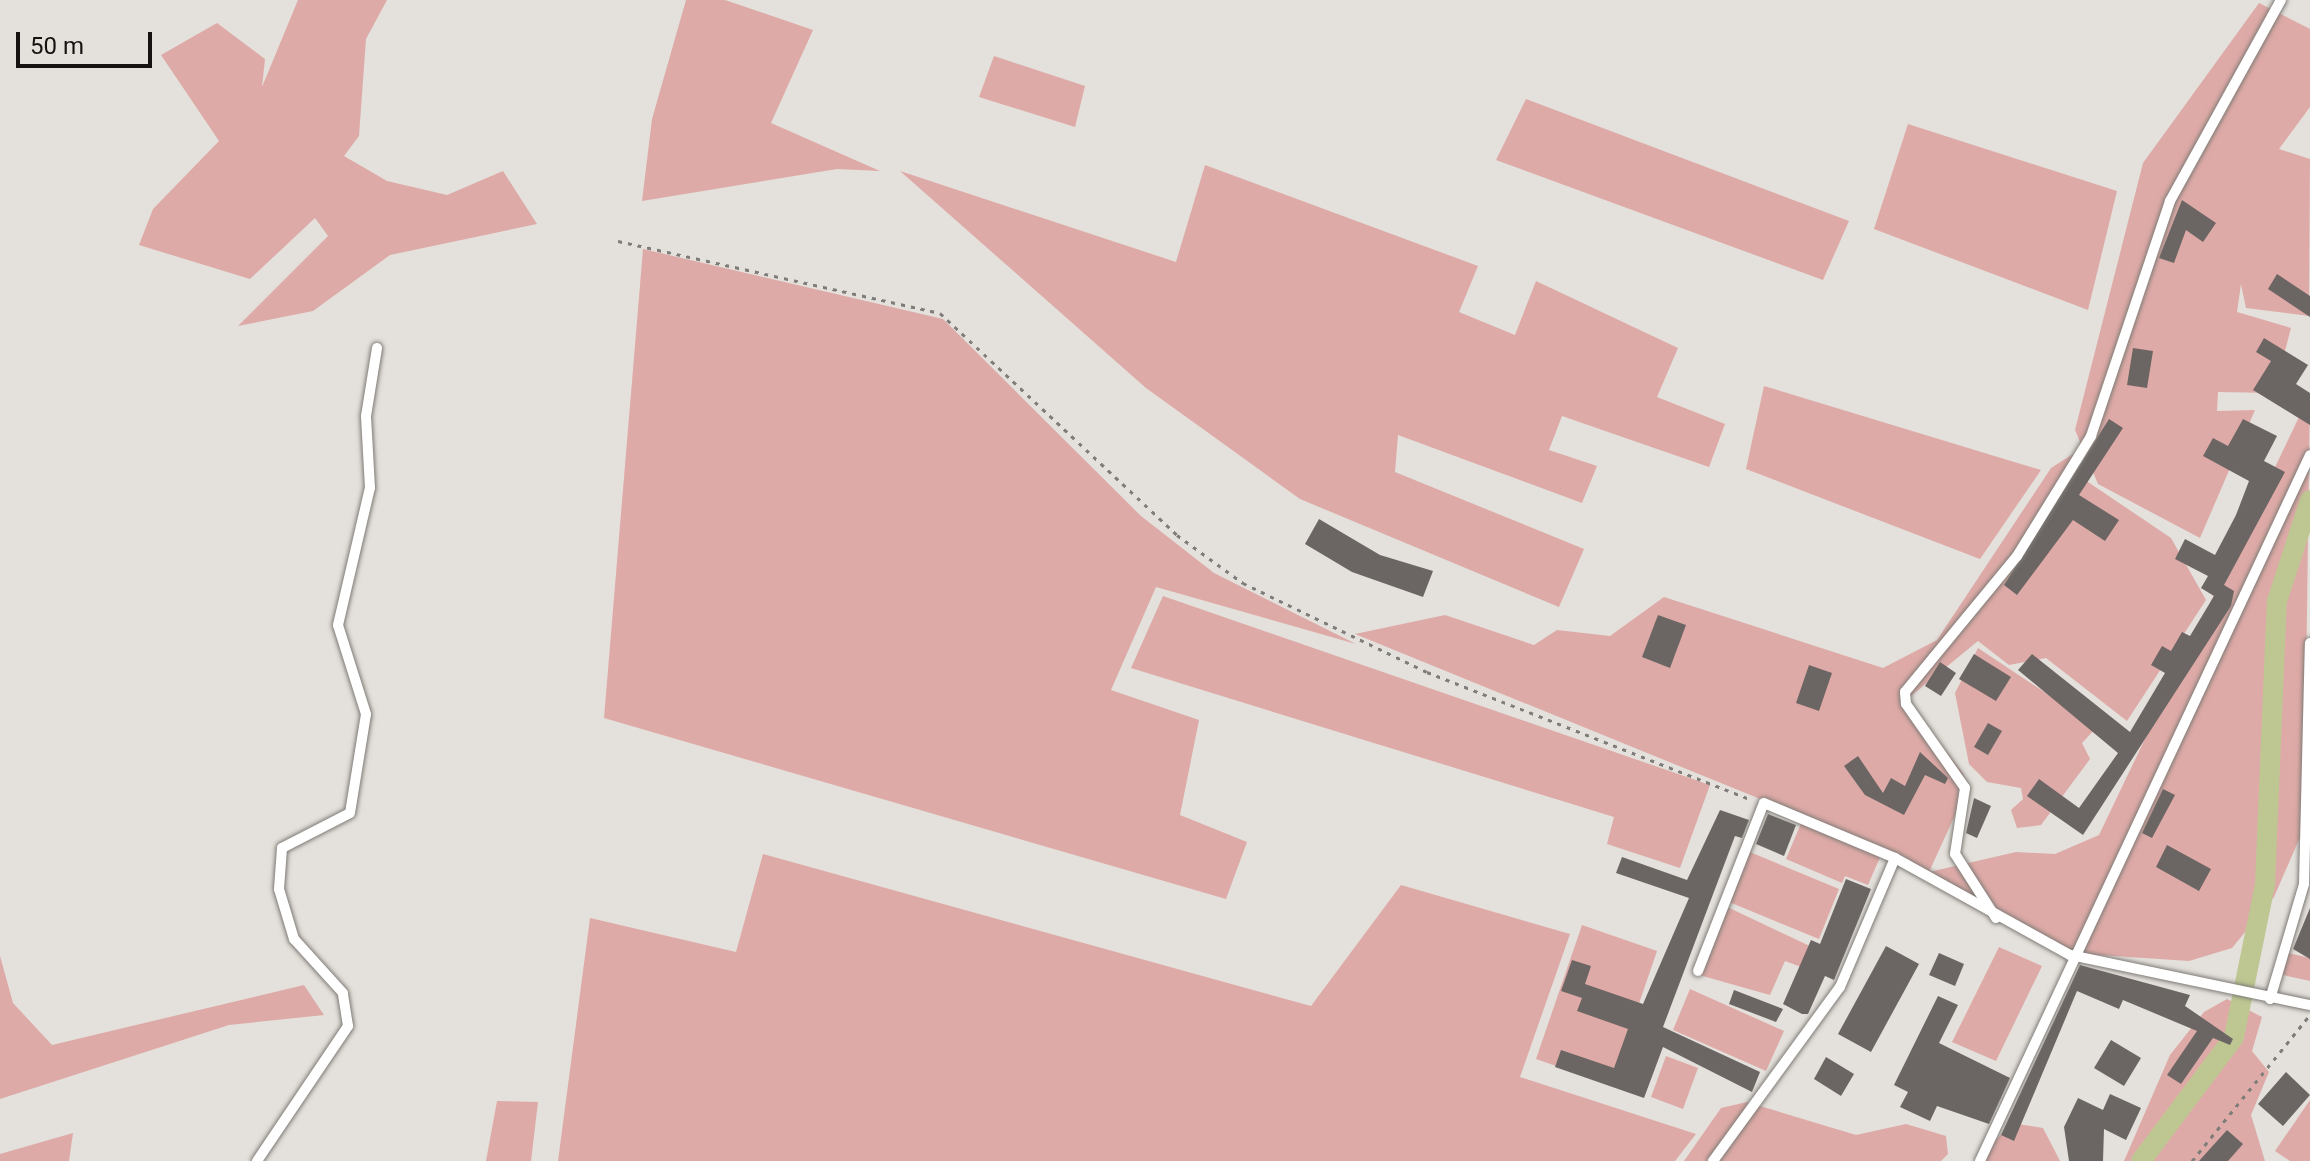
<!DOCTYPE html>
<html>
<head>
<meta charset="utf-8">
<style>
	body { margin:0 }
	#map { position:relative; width:2310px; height:1161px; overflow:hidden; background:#e4e0db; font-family:Roboto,sans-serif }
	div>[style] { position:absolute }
	.green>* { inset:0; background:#deaaa7 }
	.canal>* { height:20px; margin:-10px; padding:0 10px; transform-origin:10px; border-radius:10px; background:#bec792 }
	.building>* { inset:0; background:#6b6663 }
	.path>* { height:3px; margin-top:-1.5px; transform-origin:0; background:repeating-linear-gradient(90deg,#7f7d79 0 4px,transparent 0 10px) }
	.roads { filter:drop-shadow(0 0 2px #7f7b76) drop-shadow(0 0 2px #7f7b76) }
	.service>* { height:10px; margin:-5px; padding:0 5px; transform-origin:5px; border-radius:5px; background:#fff }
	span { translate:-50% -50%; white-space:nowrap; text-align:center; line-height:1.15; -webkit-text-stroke:8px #e4e0db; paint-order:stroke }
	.scale { position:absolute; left:16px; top:32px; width:136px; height:36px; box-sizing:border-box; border:4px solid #141311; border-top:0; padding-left:10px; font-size:24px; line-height:28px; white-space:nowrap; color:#141311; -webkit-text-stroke:6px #e4e0db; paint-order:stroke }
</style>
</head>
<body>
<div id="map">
	<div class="green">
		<div style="clip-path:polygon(298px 0,387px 0,366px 39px,359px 136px,344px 156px,387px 181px,447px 195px,503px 171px,537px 224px,390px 255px,313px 311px,238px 326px,328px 236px,315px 218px,250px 279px,139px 245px,153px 209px,219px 141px,161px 55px,217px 23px,265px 59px,262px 87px)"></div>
		<div style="clip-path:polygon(686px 0,725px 0,813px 30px,771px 123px,880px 171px,837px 169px,642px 201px,652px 119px)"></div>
		<div style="clip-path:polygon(2259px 3px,2310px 29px,2310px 107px,2279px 149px,2310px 159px,2309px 316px,2246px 308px,2241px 284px,2237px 312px,2291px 328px,2274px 393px,2218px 392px,2217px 411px,2255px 410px,2200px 538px,2098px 484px,2075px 430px,2143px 163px)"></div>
		<div style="clip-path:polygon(994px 56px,1085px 86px,1075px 127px,979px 97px)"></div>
		<div style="clip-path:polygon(1526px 99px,1849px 221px,1823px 280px,1496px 160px)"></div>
		<div style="clip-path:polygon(1908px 124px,2117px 191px,2088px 310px,1874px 229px)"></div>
		<div style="clip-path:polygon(1205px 165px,1478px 266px,1459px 312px,1515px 335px,1536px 281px,1678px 348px,1657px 397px,1725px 424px,1709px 467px,1562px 416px,1549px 450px,1597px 466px,1582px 503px,1398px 435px,1395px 472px,1584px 549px,1559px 607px,1300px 499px,1146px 388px,900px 171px,1176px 262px)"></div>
		<div style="clip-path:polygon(643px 249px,943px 319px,1141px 516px,1214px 573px,1356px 644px,1156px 587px,1111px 690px,1199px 720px,1180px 815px,1247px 842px,1226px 899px,604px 718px)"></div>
		<div style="clip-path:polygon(1764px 386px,2041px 470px,1980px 559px,1746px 469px)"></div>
		<div style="clip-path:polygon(2310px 394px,2304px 828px,2274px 897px,2232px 948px,2189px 961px,2069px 953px,1900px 856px,1355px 634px,1445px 615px,1534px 645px,1557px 630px,1610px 636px,1664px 597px,1883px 668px,1937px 640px,2051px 468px,2073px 454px,2085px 480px,2171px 538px,2206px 600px,2127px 721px,2046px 658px,2009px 665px,1978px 641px,1906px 700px,1963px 773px,1967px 789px,1929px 872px,2016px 852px,2055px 854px,2099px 835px)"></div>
		<div style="clip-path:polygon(1163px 596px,1710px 785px,1680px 868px,1607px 844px,1614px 817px,1131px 668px)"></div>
		<div style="clip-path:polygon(1978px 648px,2097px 727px,2082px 743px,2090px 759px,2041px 825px,2017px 828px,2011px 810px,2023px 799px,2021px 788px,1987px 782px,1969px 764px,1955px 693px)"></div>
		<div style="clip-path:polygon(1802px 821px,1881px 855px,1868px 885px,1845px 876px,1842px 883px,1786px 859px)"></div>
		<div style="clip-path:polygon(1750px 852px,1839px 889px,1819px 939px,1729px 902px)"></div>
		<div style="clip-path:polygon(763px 854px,1311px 1006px,1401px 885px,1570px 934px,1520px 1077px,1696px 1134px,1675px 1161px,558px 1161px,590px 918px,736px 952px)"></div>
		<div style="clip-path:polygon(1721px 904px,1814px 948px,1804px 968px,1785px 961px,1770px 995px,1692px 973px)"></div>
		<div style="clip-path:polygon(1582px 925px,1657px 951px,1611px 1085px,1536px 1059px)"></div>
		<div style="clip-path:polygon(1999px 947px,2042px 966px,1996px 1061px,1952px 1042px)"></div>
		<div style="clip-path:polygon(2279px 951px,2310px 958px,2310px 981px,2274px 973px)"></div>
		<div style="clip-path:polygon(0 956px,13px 1003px,52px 1045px,304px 985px,324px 1015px,229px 1025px,0 1099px)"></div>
		<div style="clip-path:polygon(1690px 989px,1784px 1031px,1766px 1071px,1673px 1030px)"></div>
		<div style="clip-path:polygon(2227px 999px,2262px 1017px,2252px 1051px,2269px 1072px,2251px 1115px,2265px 1161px,2124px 1161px,2170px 1055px,2204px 1012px)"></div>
		<div style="clip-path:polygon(1666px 1056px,1698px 1068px,1683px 1109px,1651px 1097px)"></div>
		<div style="clip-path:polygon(2310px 1100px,2310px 1161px,2290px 1161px,2275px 1151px)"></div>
		<div style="clip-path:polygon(497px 1101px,538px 1102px,531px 1161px,486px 1161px)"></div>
		<div style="clip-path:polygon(1747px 1102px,1856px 1135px,1906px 1124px,1946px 1136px,1948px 1154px,1941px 1161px,1684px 1161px,1721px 1108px)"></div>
		<div style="clip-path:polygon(2011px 1123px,2043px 1128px,2060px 1161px,1978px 1161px)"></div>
		<div style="clip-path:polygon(73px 1133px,69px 1161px,0 1161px,0 1154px)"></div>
	</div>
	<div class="canal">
		<div style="left:2141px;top:1161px;width:155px;rotate:-53.1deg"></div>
		<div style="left:2234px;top:1037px;width:156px;rotate:-78.5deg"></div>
		<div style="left:2265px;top:884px;width:283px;rotate:-87.6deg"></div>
		<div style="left:2277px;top:601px;width:106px;rotate:-71.9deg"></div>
	</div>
	<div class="building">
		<div style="clip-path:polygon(2182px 200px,2216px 223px,2203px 242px,2186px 230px,2174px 263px,2159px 258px)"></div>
		<div style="clip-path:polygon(2277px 274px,2310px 296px,2310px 317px,2268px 289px)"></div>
		<div style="clip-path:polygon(2264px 338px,2308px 365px,2296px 384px,2310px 393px,2310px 425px,2253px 390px,2271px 361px,2256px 352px)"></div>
		<div style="clip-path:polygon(2133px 348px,2153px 351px,2147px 388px,2127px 385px)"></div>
		<div style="clip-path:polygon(2109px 419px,2123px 428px,2079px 495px,2119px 520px,2105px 541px,2073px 520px,2017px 595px,2004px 585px)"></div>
		<div style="clip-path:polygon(2243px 419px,2277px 436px,2264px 461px,2285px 472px,2224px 585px,2234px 591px,2231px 606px,2083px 835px,2027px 796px,2039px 779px,2079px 808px,2118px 753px,2018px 670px,2032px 654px,2130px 732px,2165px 673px,2151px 665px,2162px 646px,2171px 651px,2182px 632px,2190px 636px,2214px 596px,2201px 588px,2208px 576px,2175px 559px,2185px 539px,2215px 555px,2236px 515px,2249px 481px,2203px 456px,2213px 438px,2228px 446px)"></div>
		<div style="clip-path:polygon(1319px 519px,1380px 555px,1433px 571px,1423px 597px,1352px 572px,1305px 544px)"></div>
		<div style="clip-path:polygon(1658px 615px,1686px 625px,1670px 668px,1642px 657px)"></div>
		<div style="clip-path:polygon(1974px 654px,2011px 677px,1996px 701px,1959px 679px)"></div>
		<div style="clip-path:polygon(1940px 662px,1956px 673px,1941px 696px,1925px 686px)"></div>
		<div style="clip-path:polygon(1809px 665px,1832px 673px,1819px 711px,1796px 703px)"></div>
		<div style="clip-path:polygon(1988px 723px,2002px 731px,1988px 755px,1974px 747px)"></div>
		<div style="clip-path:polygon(1920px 752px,1948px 778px,1945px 784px,1925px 775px,1904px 815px,1865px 795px,1844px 766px,1858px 756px,1883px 793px,1891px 778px,1905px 786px)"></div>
		<div style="clip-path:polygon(2163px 789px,2175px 795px,2152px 838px,2142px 833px)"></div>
		<div style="clip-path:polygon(1974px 798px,1991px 806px,1977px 838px,1966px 833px)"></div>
		<div style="clip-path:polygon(1720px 810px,1749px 820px,1742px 838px,1735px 836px,1663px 1027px,1760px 1072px,1752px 1092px,1663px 1047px,1644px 1098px,1555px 1067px,1561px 1050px,1614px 1068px,1628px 1029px,1577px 1011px,1582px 998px,1561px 991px,1572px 960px,1591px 966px,1585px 984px,1643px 1004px,1689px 898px,1616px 873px,1622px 857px,1687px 880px)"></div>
		<div style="clip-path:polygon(1768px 814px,1796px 825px,1784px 856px,1756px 844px)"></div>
		<div style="clip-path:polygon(2167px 845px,2211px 869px,2199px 891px,2156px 867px)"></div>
		<div style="clip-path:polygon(1846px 879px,1871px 889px,1834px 980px,1825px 976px,1808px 1014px,1802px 1014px,1783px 1004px,1811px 940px,1820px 944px)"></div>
		<div style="clip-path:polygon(2310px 908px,2310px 959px,2293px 949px)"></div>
		<div style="clip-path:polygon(1886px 946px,1919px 964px,1871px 1052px,1838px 1034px)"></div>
		<div style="clip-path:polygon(1939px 953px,1964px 964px,1955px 986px,1929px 975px)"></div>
		<div style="clip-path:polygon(2080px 965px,2190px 995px,2185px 1006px,2233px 1039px,2230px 1045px,2213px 1038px,2181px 1084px,2167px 1075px,2197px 1031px,2123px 1000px,2119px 1009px,2077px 991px,2014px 1141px,2001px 1135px)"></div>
		<div style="clip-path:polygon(1734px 990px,1783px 1009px,1776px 1022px,1729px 1004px)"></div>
		<div style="clip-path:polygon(1938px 996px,1958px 1005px,1939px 1043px,2010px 1078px,1989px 1124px,1937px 1106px,1930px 1121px,1900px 1107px,1908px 1092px,1894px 1085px)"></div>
		<div style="clip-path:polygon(2111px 1040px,2141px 1058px,2124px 1086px,2094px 1068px)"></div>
		<div style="clip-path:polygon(1826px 1057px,1854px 1074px,1841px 1096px,1814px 1079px)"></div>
		<div style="clip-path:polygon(2286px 1072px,2310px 1095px,2283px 1126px,2258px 1104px)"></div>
		<div style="clip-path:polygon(2110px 1094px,2141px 1108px,2126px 1140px,2104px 1129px,2103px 1161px,2069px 1161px,2064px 1127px,2078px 1098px,2103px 1110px)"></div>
		<div style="clip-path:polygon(2227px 1130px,2243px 1144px,2228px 1161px,2199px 1161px)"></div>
	</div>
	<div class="path">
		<div style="left:618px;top:241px;width:330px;rotate:12.6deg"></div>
		<div style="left:940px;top:313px;width:325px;rotate:43.1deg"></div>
		<div style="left:1177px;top:535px;width:82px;rotate:36deg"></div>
		<div style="left:1243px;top:583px;width:204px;rotate:25.8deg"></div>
		<div style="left:1427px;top:672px;width:347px;rotate:21.5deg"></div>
		<div style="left:2192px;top:1161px;width:185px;rotate:-51.1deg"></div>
	</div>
	<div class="roads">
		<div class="service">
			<div style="left:1996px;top:918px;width:76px;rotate:-122.6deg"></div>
			<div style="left:1955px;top:854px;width:67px;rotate:-81.4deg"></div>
			<div style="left:1965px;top:788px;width:103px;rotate:-125.1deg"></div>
			<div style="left:1906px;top:704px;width:12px;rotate:-95deg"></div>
			<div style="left:1905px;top:692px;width:176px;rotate:-50.5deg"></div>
			<div style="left:2017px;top:556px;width:141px;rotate:-58.3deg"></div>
			<div style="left:2091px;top:436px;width:248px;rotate:-71.4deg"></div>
			<div style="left:2170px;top:201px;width:230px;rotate:-61.1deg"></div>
			<div style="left:1698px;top:971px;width:180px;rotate:-68.6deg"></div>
			<div style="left:1764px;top:803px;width:142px;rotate:22.8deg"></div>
			<div style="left:1895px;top:858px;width:200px;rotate:29deg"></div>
			<div style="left:2070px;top:955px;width:245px;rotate:11.8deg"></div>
			<div style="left:2270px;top:999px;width:120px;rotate:-73.5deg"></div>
			<div style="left:2304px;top:884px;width:241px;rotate:-88.6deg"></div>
			<div style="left:257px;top:1161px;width:163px;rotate:-56deg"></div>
			<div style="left:348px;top:1026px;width:33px;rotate:-99deg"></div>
			<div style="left:343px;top:993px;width:73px;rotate:-132.2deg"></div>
			<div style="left:294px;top:939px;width:52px;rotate:-106.7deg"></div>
			<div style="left:279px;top:889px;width:41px;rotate:-85.8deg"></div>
			<div style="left:282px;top:848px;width:76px;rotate:-27.2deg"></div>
			<div style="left:350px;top:813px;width:100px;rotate:-80.8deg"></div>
			<div style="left:366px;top:714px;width:93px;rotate:-107.5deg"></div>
			<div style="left:338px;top:625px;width:141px;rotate:-76.9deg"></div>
			<div style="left:370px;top:488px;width:72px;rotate:-93.2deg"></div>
			<div style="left:366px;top:416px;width:69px;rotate:-80.8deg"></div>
			<div style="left:1713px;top:1161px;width:215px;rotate:-53.9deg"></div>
			<div style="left:1840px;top:987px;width:140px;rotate:-66.9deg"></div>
			<div style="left:1980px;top:1161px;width:779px;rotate:-64.95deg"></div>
		</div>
	</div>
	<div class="scale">50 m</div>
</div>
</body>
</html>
